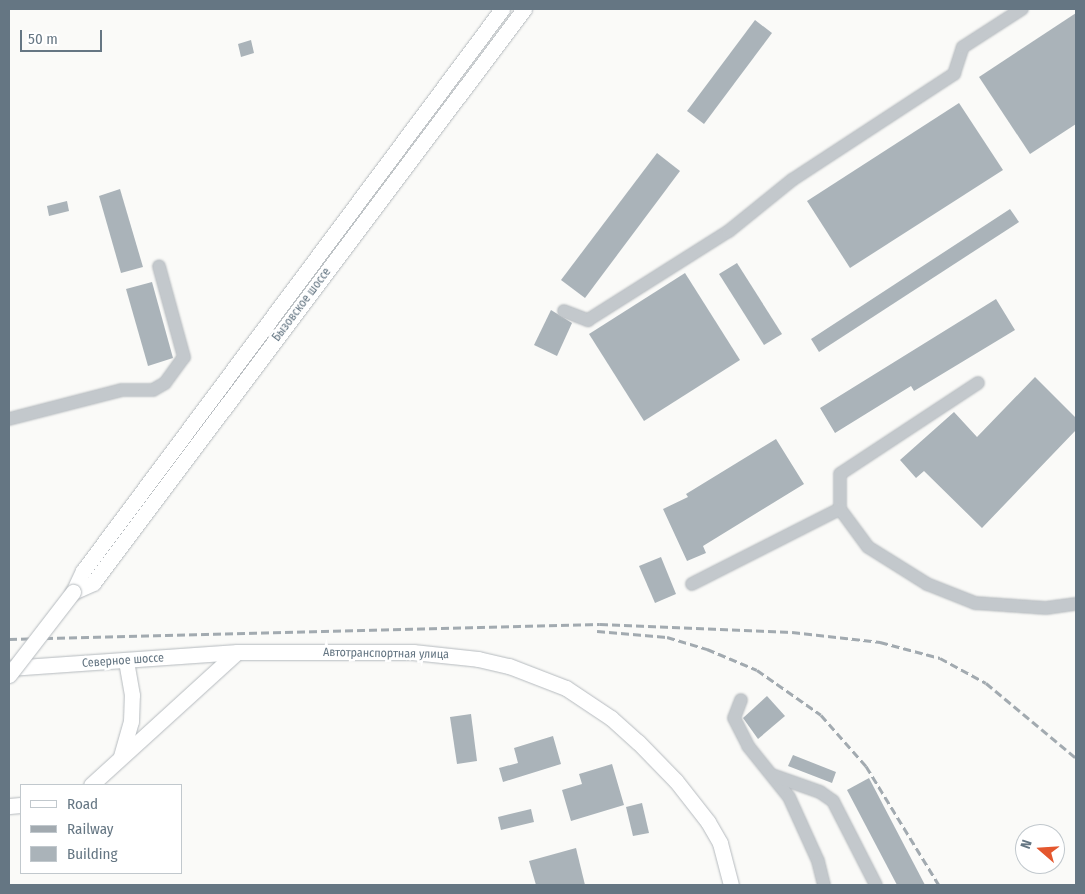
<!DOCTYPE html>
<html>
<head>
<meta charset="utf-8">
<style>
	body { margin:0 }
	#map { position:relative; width:1085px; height:894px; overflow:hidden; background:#fafaf8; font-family:"Fira Sans Condensed",sans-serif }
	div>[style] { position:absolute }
	.building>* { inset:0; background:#aab3b9 }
	.roads { filter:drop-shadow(0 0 1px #b5babe) drop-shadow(0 0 1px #b5babe) }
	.minor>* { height:12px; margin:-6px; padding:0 6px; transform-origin:6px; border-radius:6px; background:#c3c8cc }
	.major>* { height:15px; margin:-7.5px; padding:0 7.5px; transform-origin:7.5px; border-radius:7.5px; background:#fff }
	.rail>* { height:3px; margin-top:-1.5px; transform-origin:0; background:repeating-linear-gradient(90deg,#a2aab0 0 8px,transparent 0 12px) }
	.bridges { filter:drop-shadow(0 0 1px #b5babe) drop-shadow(0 0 1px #b5babe) }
	.major-bridge>* { height:15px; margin:-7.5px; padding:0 7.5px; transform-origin:7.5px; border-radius:7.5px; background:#fff }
	span { translate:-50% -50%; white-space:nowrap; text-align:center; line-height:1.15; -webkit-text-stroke:5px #fff; paint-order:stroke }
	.street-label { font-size:12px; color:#657683 }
	.frame { position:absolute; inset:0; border:10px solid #657683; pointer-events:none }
	.legend { position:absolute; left:20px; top:784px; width:162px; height:90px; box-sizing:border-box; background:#fff; border:1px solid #c1c8cd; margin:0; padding:6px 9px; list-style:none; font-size:15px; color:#657683 }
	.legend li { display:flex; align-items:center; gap:10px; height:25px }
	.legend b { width:25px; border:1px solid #c1c8cd }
	.north { position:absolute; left:1015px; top:824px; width:50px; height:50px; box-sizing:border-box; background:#fff; border:1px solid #c1c8cd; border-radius:50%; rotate:289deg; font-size:14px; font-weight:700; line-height:20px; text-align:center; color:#657683 }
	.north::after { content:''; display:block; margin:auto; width:18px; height:22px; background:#e4572e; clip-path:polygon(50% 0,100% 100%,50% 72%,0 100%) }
	.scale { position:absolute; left:20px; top:30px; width:82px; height:22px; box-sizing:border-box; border:2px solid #657683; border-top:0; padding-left:6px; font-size:15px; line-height:18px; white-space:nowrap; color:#657683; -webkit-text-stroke:4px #fff; paint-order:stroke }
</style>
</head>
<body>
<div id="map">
	<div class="building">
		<div style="clip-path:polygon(1076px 13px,1076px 124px,1030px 154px,979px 77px)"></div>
		<div style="clip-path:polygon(755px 20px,772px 33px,704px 124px,687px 111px)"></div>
		<div style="clip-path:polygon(251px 40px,254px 53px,241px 57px,238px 44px)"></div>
		<div style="clip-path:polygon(959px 103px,1003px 170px,850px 268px,807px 201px)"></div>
		<div style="clip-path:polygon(657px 153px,680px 171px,585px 298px,561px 280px)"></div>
		<div style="clip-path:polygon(120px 189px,143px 267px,121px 273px,99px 196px)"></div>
		<div style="clip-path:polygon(67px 201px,69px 211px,49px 216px,47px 206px)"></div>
		<div style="clip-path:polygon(1010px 209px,1019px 222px,819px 352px,811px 339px)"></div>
		<div style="clip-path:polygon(737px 263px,782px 334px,764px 345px,719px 274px)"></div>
		<div style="clip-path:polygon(685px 273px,740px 360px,644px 421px,589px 334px)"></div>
		<div style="clip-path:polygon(152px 282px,173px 358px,148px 366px,126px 289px)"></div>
		<div style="clip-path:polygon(996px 299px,1015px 330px,914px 391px,911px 386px,835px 433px,820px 408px)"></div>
		<div style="clip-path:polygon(551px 310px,572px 323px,557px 356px,534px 345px)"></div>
		<div style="clip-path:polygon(1035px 377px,1076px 418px,1076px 430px,982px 528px,924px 471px,916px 478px,900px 460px,954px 412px,977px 437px)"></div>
		<div style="clip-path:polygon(776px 439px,804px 484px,703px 546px,706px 553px,687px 561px,663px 509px,688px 497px,686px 494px)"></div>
		<div style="clip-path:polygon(661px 557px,676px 594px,655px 603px,639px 566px)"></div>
		<div style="clip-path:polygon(767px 696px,785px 716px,758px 739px,743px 718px)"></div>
		<div style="clip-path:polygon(471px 714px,477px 761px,457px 764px,450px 717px)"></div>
		<div style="clip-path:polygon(553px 736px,561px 764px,503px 782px,499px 768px,518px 763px,514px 748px)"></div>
		<div style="clip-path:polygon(793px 755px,836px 772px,832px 783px,788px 766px)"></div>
		<div style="clip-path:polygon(612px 764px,624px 805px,571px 821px,562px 790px,582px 784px,579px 774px)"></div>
		<div style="clip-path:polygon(869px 778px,925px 885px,897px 885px,847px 790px)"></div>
		<div style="clip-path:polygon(642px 803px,649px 833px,633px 836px,626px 807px)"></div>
		<div style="clip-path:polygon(531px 809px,534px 822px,501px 830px,498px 817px)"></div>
		<div style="clip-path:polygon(576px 848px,585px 885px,536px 885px,529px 861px)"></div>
	</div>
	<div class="roads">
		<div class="minor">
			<div style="left:564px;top:311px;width:26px;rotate:21deg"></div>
			<div style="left:588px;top:320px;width:167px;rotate:-32.3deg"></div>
			<div style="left:729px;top:231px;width:81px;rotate:-39deg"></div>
			<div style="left:792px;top:180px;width:194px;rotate:-33.2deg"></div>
			<div style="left:954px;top:74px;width:28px;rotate:-72deg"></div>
			<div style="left:963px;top:47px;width:70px;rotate:-32.8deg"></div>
			<div style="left:978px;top:383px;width:165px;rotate:146.6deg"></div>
			<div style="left:840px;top:474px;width:35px;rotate:90deg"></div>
			<div style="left:840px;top:509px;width:47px;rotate:53.6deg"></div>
			<div style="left:868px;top:547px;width:70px;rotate:32.1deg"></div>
			<div style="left:927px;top:584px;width:52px;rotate:21.6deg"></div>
			<div style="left:975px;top:603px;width:71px;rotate:4deg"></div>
			<div style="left:1046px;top:608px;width:30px;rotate:-8deg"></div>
			<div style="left:9px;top:419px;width:117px;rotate:-14.4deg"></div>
			<div style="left:122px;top:390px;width:31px"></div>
			<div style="left:153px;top:390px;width:14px;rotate:-30deg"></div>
			<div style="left:165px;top:383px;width:32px;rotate:-54deg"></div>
			<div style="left:184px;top:357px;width:94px;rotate:-105.4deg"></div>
			<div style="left:692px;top:584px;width:166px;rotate:-26.9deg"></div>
			<div style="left:741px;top:700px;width:19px;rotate:111deg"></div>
			<div style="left:734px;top:718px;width:31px;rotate:63deg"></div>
			<div style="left:748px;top:746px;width:65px;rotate:51.2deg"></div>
			<div style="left:789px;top:797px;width:70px;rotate:65.6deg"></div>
			<div style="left:818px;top:861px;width:25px;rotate:76deg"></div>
			<div style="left:772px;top:775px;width:51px;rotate:19.5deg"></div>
			<div style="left:820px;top:792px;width:16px;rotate:35deg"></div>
			<div style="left:833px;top:801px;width:94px;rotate:62.9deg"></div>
		</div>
		<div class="major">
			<div style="left:73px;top:592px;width:22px;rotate:-24deg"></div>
			<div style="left:93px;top:583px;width:718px;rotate:-53.1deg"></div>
			<div style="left:73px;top:592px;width:23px;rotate:-65deg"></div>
			<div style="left:83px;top:571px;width:701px;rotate:-53.29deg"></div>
			<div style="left:9px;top:668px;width:229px;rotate:-4deg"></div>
			<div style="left:237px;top:652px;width:176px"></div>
			<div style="left:413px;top:652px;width:65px;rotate:6.1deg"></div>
			<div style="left:478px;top:659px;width:32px;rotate:13deg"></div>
			<div style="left:509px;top:666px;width:61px;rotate:21.1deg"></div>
			<div style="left:566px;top:688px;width:54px;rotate:33.7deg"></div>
			<div style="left:611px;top:718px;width:36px;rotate:42deg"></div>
			<div style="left:638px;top:742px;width:54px;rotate:45.7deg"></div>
			<div style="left:676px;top:781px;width:52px;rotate:52deg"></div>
			<div style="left:708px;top:822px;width:24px;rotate:60deg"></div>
			<div style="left:720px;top:843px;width:43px;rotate:75.3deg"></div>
			<div style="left:121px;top:756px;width:36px;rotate:-74deg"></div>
			<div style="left:131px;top:721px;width:26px;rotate:-88deg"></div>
			<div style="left:132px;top:695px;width:35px;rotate:-100deg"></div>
			<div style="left:91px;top:785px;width:197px;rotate:-42.3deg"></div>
			<div style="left:9px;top:806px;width:12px;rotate:-5deg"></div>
		</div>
	</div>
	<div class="rail">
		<div style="left:597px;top:631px;width:70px;rotate:4.9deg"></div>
		<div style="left:667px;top:637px;width:42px;rotate:16.7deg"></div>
		<div style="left:707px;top:649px;width:54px;rotate:22.8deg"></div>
		<div style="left:757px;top:670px;width:78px;rotate:35.1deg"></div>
		<div style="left:821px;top:715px;width:68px;rotate:48.6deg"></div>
		<div style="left:866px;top:766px;width:140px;rotate:58.5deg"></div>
		<div style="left:9px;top:639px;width:591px;rotate:-1.45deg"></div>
		<div style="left:600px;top:624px;width:192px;rotate:2.4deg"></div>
		<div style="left:792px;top:632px;width:89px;rotate:6.5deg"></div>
		<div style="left:880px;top:642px;width:62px;rotate:14.9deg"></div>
		<div style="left:940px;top:658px;width:52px;rotate:28.5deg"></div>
		<div style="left:986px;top:683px;width:117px;rotate:39.8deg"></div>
	</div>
	<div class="bridges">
		<div class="major-bridge">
			<div style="left:9px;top:675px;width:105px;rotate:-52.4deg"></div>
		</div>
	</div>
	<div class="street-label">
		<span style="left:302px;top:305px;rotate:-53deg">Бызовское шоссе</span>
		<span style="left:386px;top:654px;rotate:1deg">Автотранспортная улица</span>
		<span style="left:123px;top:661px;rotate:-4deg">Северное шоссе</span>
	</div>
	<div class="frame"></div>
	<ul class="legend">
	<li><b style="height:6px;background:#fff"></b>Road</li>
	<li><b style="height:6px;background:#a2aab0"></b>Railway</li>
	<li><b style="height:14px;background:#aab3b9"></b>Building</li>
	</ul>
	<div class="north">N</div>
	<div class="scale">50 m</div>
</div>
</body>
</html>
